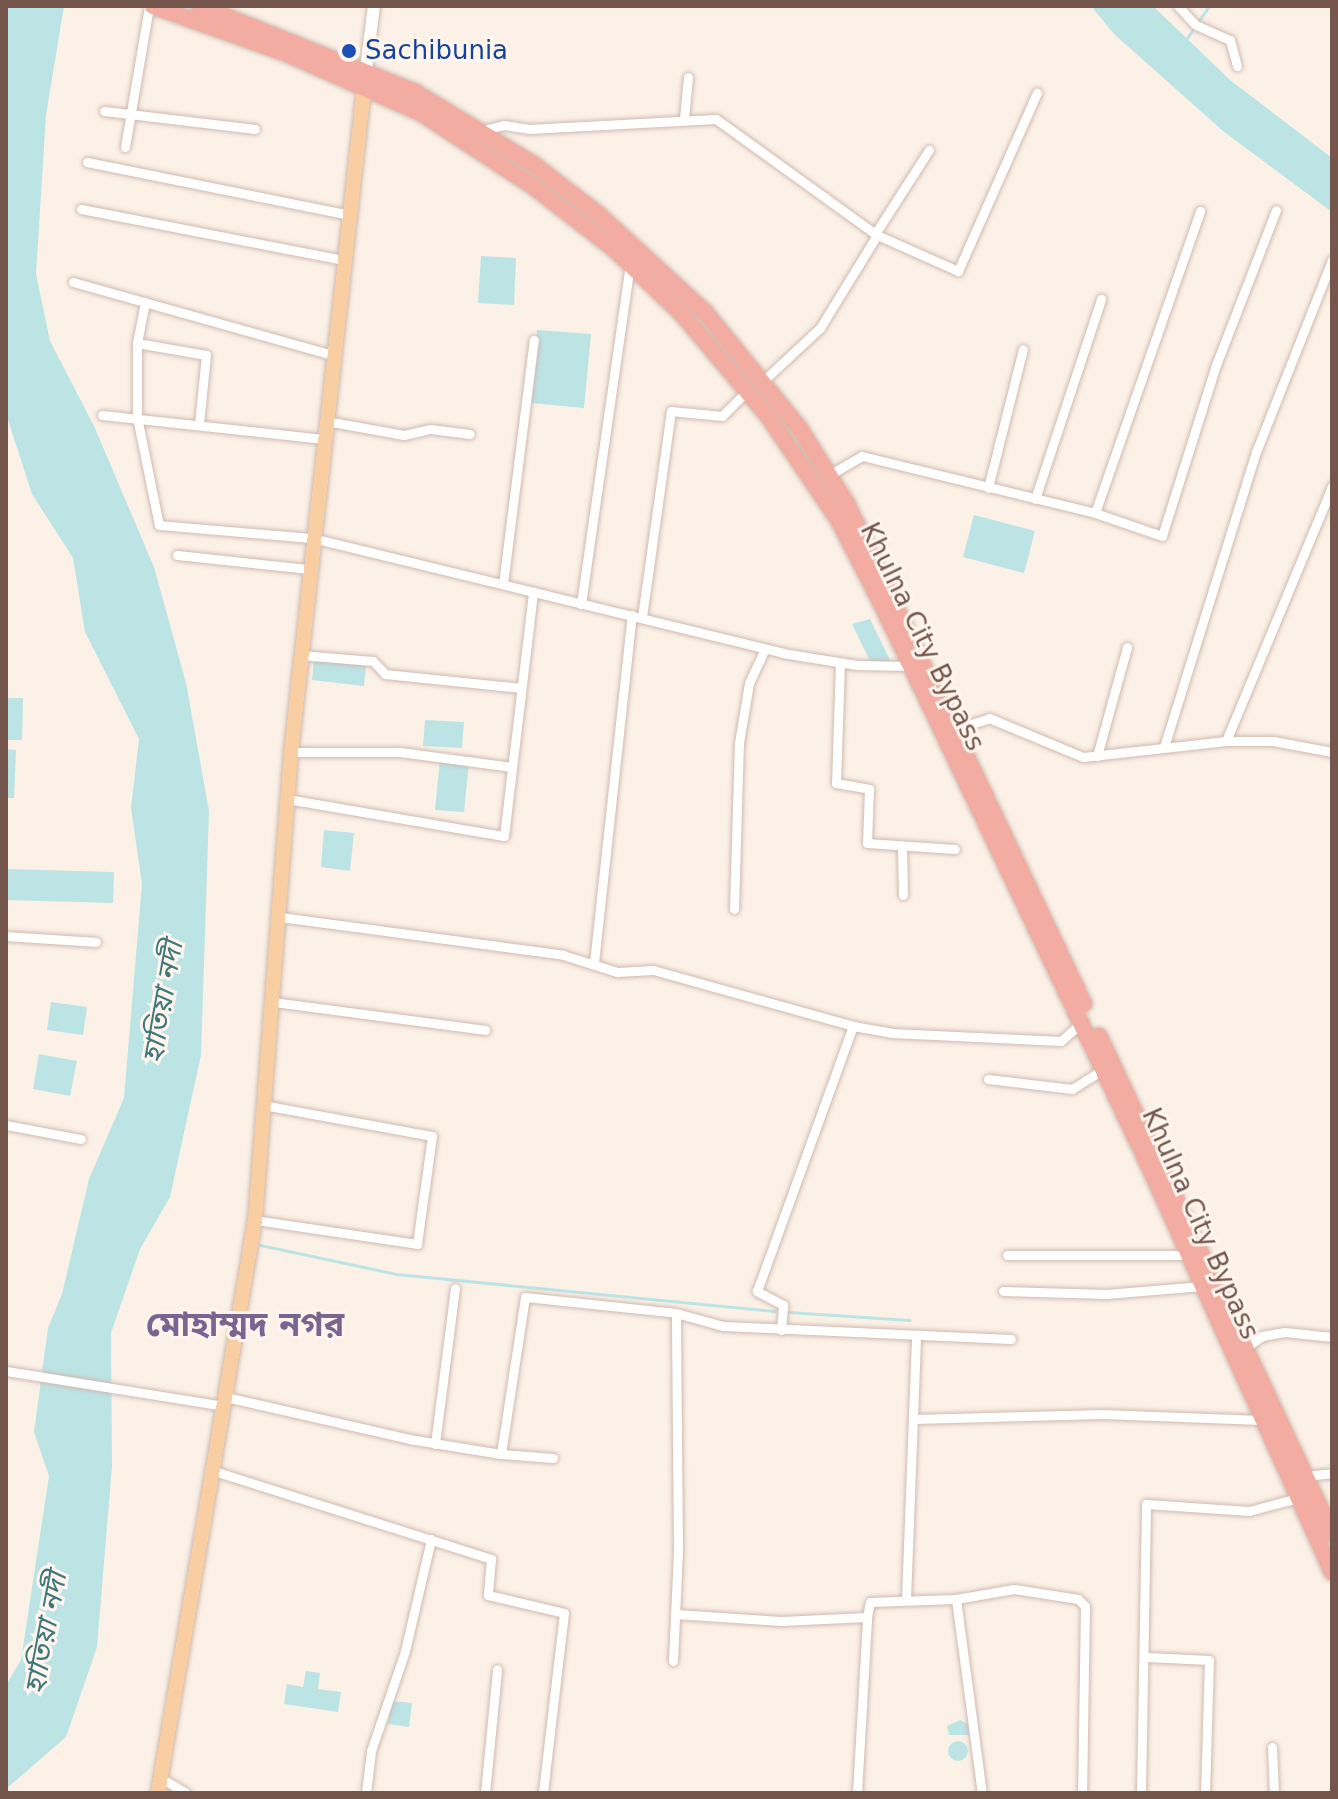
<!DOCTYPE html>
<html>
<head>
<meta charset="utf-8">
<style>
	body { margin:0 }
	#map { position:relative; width:1338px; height:1799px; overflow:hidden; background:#fcf1e7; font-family:"DejaVu Sans","Noto Sans Bengali",sans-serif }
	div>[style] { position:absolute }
	.water>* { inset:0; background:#bce4e5 }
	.round { border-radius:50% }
	.stream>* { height:3px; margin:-1.5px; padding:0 1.5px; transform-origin:1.5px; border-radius:1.5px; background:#bce4e5 }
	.roads { filter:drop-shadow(0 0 2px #cfbab0) drop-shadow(0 0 2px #cfbab0) }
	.street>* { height:9px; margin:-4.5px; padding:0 4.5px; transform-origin:4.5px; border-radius:4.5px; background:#fff }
	.secondary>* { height:12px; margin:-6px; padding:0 6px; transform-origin:6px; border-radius:6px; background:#fff }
	.primary>* { height:14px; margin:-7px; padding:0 7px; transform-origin:7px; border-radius:7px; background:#f8cea2 }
	.highway>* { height:16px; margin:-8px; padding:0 8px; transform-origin:8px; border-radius:8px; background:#f3aca1 }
	.dots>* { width:22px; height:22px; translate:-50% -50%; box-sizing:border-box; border:4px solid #fef6ee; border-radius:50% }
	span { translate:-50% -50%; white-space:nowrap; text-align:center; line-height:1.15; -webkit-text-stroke:6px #fef6ee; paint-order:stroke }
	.transit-label { font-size:26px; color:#164399 }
	.left { translate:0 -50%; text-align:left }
	.street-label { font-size:26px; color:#75564c }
	.water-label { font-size:28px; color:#407779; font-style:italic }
	.district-label { font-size:34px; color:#7c6491; font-weight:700 }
	.frame { position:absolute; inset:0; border:8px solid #75564c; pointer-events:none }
</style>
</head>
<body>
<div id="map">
	<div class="water">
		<div style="clip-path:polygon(6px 6px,64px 6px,46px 115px,36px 274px,50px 341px,94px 426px,154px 567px,186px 683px,209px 811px,201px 1055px,170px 1197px,140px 1249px,111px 1333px,112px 1466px,97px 1647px,66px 1737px,6px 1789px,6px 1685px,21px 1660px,49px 1476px,34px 1432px,48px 1328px,62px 1294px,89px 1179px,124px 1098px,142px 884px,131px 808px,139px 739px,85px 632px,73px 558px,32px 494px,6px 414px)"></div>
		<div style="clip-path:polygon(1091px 6px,1153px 6px,1230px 80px,1332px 158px,1332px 212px,1223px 131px,1114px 34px)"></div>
		<div style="clip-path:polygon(481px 256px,516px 258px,514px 305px,478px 303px)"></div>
		<div style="clip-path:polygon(537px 330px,591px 334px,584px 408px,531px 403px)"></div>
		<div style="clip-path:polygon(974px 515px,1035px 531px,1024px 573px,963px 557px)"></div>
		<div style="clip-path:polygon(870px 619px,891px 662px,871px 663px,852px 624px)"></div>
		<div style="clip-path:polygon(314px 661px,366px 666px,364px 686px,312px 680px)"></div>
		<div style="clip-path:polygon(6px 698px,23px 698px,22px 740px,6px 740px)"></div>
		<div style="clip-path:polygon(425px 720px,464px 722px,462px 748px,423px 746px)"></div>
		<div style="clip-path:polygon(6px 749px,16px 750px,14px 798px,6px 798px)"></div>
		<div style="clip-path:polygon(440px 760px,469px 763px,464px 812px,435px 810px)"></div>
		<div style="clip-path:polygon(324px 830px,354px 833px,350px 871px,321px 867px)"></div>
		<div style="clip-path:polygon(6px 869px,114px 872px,113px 903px,6px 900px)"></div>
		<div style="clip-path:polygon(51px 1002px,87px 1007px,83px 1035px,47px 1030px)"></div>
		<div style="clip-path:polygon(39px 1054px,77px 1061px,70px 1096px,33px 1089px)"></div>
		<div style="clip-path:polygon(306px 1671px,320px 1673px,318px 1689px,341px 1692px,338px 1712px,284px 1704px,287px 1684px,303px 1687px)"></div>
		<div style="clip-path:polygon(391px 1701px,412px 1703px,409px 1727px,388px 1724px)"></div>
		<div style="clip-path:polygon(960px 1720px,971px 1726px,972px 1735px,949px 1735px,947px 1726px)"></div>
		<div class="round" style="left:948px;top:1741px;width:20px;height:20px"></div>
	</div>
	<div class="stream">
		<div style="left:1185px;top:41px;width:42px;rotate:-55.6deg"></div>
		<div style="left:260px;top:1245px;width:139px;rotate:12deg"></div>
		<div style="left:396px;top:1274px;width:381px;rotate:5.6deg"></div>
		<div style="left:788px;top:1312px;width:122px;rotate:3.8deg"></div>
	</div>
	<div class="roads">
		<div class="street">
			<div style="left:1178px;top:6px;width:26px;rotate:47deg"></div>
			<div style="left:1196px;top:25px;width:37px;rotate:24deg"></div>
			<div style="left:1230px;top:40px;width:27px;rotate:75deg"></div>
			<div style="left:104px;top:111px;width:152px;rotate:6.8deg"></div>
			<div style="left:684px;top:118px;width:41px;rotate:-84.4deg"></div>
			<div style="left:480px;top:131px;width:25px;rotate:-14deg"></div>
			<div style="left:504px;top:125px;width:25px;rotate:9deg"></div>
			<div style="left:529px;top:129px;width:187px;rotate:-3.1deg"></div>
			<div style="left:716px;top:119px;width:198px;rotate:35.8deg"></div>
			<div style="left:125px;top:147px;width:143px;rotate:-80.3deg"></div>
			<div style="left:87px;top:162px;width:268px;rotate:11.4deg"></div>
			<div style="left:81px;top:209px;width:268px;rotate:11deg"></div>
			<div style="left:875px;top:234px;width:100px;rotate:-57.3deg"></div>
			<div style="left:73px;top:282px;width:270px;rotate:15.7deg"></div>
			<div style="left:145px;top:302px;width:42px;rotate:101deg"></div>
			<div style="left:137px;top:343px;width:74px;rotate:90deg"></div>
			<div style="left:137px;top:417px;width:110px;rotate:78.5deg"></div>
			<div style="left:159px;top:525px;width:154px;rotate:4.9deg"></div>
			<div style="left:312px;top:538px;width:484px;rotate:13.7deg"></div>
			<div style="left:782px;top:653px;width:76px;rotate:9.1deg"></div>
			<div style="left:857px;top:665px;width:54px;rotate:1.1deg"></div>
			<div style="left:137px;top:343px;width:70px;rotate:9.9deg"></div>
			<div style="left:206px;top:355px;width:69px;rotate:95.8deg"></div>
			<div style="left:762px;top:382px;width:79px;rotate:-43deg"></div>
			<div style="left:820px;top:328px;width:109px;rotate:-58.5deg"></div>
			<div style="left:877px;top:235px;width:89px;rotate:24deg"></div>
			<div style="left:958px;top:271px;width:195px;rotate:-66.1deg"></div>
			<div style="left:102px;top:415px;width:223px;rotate:6.2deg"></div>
			<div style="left:326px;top:421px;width:79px;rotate:10.2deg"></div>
			<div style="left:404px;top:435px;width:27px;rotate:-13deg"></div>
			<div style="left:430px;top:429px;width:40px;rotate:7.1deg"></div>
			<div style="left:829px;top:475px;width:38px;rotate:-30deg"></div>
			<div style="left:862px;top:456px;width:240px;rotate:13.7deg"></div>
			<div style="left:1095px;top:513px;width:320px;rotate:-70.8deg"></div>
			<div style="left:988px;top:488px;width:143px;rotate:-75.9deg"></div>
			<div style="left:1035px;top:499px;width:211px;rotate:-71.7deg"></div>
			<div style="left:1095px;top:513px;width:71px;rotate:18.9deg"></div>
			<div style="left:1162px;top:536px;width:179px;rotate:-72.5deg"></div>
			<div style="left:1216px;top:365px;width:166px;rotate:-68.8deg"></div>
			<div style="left:177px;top:555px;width:133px;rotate:6.1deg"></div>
			<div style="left:503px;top:584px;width:246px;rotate:-82.8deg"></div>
			<div style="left:581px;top:604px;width:344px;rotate:-81.8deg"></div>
			<div style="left:642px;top:617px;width:208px;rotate:-82deg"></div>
			<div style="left:671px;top:411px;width:51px;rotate:5.6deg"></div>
			<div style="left:722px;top:416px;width:35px;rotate:-45deg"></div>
			<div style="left:300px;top:655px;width:73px;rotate:4.7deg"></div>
			<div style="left:373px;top:661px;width:18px;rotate:47deg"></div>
			<div style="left:385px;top:674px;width:137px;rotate:5.9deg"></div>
			<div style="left:840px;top:663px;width:120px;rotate:91.9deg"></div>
			<div style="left:836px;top:783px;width:34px;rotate:10deg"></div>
			<div style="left:869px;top:789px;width:54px;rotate:92.1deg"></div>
			<div style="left:867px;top:843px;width:88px;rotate:3.9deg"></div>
			<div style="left:956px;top:729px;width:35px;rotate:-18deg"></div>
			<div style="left:989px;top:718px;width:102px;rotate:22.5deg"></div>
			<div style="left:1083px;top:757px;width:144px;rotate:-6.4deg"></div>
			<div style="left:1226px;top:741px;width:47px"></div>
			<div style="left:1273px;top:741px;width:60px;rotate:10.6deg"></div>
			<div style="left:1226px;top:741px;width:276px;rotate:-67.4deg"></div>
			<div style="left:1164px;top:747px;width:309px;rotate:-72.7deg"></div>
			<div style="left:1256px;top:452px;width:206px;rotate:-68.4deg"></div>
			<div style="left:291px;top:752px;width:109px"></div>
			<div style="left:400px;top:752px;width:113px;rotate:7.6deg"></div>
			<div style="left:1097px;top:756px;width:113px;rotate:-74.6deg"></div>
			<div style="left:287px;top:799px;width:220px;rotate:9.7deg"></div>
			<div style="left:504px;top:836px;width:246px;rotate:-83.2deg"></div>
			<div style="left:902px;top:847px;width:48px;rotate:88.8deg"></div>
			<div style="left:734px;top:909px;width:166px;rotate:-88.3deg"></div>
			<div style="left:739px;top:743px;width:61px;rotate:-80.5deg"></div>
			<div style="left:749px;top:683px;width:38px;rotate:-65deg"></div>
			<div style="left:280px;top:917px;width:286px;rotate:7.6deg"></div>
			<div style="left:563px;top:955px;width:57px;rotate:17.5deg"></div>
			<div style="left:617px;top:972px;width:36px;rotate:-3deg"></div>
			<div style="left:653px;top:970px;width:208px;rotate:15.6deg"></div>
			<div style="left:6px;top:936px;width:90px;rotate:3.8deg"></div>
			<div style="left:594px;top:963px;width:350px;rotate:-83.8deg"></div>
			<div style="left:273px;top:1002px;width:214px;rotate:7.5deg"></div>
			<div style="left:988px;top:1079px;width:85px;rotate:6.8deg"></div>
			<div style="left:1072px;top:1089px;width:36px;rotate:-32deg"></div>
			<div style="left:6px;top:1125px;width:76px;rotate:10.6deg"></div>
			<div style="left:255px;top:1220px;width:164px;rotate:8.4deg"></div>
			<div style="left:417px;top:1244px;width:109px;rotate:-82.1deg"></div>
			<div style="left:432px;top:1136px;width:172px;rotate:-169.6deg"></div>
			<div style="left:1007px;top:1255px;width:183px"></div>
			<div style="left:1003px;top:1291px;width:103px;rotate:1.7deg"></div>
			<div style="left:1106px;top:1294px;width:97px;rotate:-4.7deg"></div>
			<div style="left:781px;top:1330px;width:25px;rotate:-85deg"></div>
			<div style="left:783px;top:1305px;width:30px;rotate:-152deg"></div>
			<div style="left:757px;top:1291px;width:282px;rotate:-70.1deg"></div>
			<div style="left:853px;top:1026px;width:40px;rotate:10deg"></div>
			<div style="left:892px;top:1033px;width:169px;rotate:2.7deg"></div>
			<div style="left:1061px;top:1041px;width:27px;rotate:-42deg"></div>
			<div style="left:1245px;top:1348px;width:21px;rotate:-35deg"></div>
			<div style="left:1262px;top:1336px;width:23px;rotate:-10deg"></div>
			<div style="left:1285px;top:1332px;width:47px;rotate:6.1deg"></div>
			<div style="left:6px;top:1371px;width:222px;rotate:9.1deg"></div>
			<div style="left:226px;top:1397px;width:188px;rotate:12.9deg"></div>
			<div style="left:409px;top:1439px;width:93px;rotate:9.3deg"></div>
			<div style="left:913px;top:1419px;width:189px;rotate:-1.5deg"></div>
			<div style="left:1102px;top:1414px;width:159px;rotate:2.2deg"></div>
			<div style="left:435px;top:1444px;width:157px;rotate:-82.7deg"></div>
			<div style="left:553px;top:1458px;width:52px;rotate:-175.6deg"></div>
			<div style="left:501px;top:1454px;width:159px;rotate:-81.3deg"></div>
			<div style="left:525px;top:1297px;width:152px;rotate:6deg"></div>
			<div style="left:676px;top:1313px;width:49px;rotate:15.5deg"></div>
			<div style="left:723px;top:1326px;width:288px;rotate:2.6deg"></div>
			<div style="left:214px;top:1471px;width:291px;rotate:17.6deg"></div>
			<div style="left:491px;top:1559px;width:36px;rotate:95deg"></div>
			<div style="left:488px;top:1595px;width:78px;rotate:13.3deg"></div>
			<div style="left:564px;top:1613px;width:181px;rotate:96.7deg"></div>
			<div style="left:1305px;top:1476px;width:27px;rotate:-6deg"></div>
			<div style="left:906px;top:1599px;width:262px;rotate:-87.8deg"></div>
			<div style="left:956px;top:1599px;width:196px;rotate:82.4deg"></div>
			<div style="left:675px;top:1614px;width:106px;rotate:3.8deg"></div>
			<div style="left:781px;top:1621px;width:86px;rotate:-2.7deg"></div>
			<div style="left:867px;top:1617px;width:15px;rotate:-79deg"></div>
			<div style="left:870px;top:1602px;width:86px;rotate:-2deg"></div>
			<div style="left:956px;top:1599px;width:59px;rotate:-9.8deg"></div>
			<div style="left:1014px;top:1589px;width:65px;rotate:8.9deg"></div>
			<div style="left:1078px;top:1599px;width:10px;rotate:45deg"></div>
			<div style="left:1085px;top:1606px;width:187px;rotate:90.9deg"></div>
			<div style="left:1147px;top:1657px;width:62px;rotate:2.8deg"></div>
			<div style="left:1209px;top:1660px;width:133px;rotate:91.7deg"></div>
			<div style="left:673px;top:1661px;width:110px;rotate:-87.4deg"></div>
			<div style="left:678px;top:1551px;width:238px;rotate:-90.5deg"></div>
			<div style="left:1272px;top:1747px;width:46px;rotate:87.5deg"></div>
			<div style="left:161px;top:1778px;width:29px;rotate:31deg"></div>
			<div style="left:366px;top:1793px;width:42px;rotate:-83.2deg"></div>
			<div style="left:371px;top:1751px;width:106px;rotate:-71.2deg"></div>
			<div style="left:405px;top:1651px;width:115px;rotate:-76.9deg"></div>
			<div style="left:485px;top:1793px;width:124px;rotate:-84.4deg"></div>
			<div style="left:857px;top:1793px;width:176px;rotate:-86.7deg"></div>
			<div style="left:1141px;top:1793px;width:289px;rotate:-89deg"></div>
			<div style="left:1146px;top:1504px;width:103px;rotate:3.9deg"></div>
			<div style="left:1249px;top:1511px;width:51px;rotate:-14.9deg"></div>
		</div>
		<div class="secondary">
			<div style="left:366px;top:69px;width:64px;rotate:-82.8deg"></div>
		</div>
		<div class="primary">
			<div style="left:158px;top:1793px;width:581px;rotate:-80.39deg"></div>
			<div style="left:255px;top:1220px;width:469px;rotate:-85.6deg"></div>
			<div style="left:291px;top:752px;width:677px;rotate:-83.73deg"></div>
		</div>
		<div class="highway">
			<div style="left:153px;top:6px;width:140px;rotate:19.6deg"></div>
			<div style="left:285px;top:53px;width:149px;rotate:23.8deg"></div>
			<div style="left:421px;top:113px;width:135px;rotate:33.2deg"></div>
			<div style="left:534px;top:187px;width:100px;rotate:37.7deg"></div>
			<div style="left:613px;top:248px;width:95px;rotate:43.7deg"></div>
			<div style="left:682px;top:314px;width:133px;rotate:49.9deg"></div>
			<div style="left:768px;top:416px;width:127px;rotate:55.9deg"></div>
			<div style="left:839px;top:521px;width:92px;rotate:62.9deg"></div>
			<div style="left:881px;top:603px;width:619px;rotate:64.55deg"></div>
			<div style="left:1147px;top:1162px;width:450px;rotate:65.7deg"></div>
			<div style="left:200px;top:6px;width:232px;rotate:21.8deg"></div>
			<div style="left:415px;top:92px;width:138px;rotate:31.4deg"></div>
			<div style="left:533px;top:164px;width:82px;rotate:37.6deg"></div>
			<div style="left:598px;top:214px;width:145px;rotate:42.5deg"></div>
			<div style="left:705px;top:312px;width:151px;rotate:50.9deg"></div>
			<div style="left:800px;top:429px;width:89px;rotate:57.9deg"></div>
			<div style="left:847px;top:504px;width:553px;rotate:64.64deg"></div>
			<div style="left:1099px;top:1036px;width:549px;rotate:64.88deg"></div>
		</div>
	</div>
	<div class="dots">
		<div style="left:349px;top:51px;background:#1a4fb4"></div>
	</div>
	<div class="transit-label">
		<span class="left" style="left:365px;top:51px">Sachibunia</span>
	</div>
	<div class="street-label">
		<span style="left:922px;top:637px;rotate:64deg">Khulna City Bypass</span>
		<span style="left:1200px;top:1224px;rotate:66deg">Khulna City Bypass</span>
	</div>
	<div class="water-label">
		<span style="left:163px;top:1002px;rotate:-80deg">হাতিয়া নদী</span>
		<span style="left:46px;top:1633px;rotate:-79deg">হাতিয়া নদী</span>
	</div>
	<div class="district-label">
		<span style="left:245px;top:1325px">মোহাম্মদ নগর</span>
	</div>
	<div class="frame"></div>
</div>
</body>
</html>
